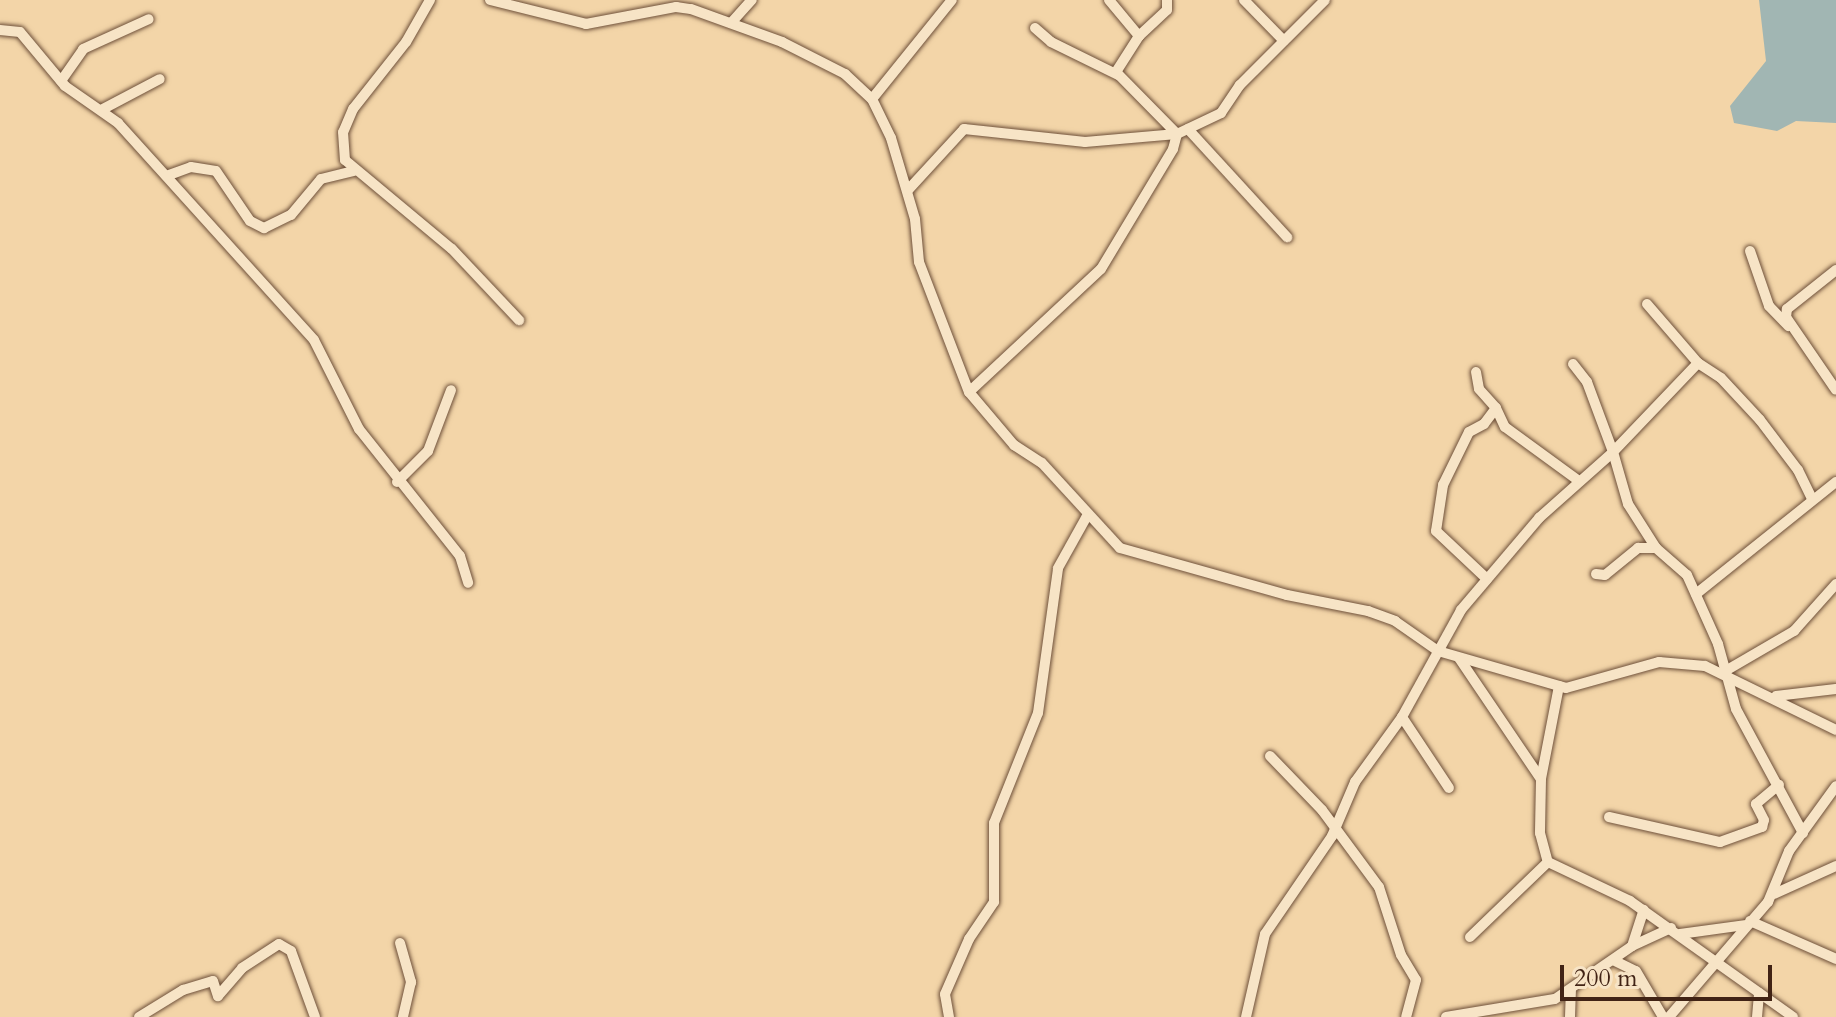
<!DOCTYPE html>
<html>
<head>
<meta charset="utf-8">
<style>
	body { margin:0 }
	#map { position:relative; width:1836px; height:1017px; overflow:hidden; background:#f3d5a8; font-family:Cardo,serif }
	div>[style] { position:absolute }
	.water>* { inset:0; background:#a1b6b3 }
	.roads { filter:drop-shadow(0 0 2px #6e503a) drop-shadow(0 0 2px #6e503a) }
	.minor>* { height:10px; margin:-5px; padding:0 5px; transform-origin:5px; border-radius:5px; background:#f7e4c6 }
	span { translate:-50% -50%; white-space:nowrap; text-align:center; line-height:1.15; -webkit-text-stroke:6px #f7e4c6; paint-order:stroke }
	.scale { position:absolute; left:1560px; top:965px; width:212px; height:36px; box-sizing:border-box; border:4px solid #412315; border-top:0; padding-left:10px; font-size:24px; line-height:28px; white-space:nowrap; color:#412315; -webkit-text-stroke:6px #f7e4c6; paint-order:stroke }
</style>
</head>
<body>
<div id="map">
	<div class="water">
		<div style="clip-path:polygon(1759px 0,1836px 0,1836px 123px,1796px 121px,1777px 131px,1734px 123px,1730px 106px,1766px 61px)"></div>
	</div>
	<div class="roads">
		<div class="minor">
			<div style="left:430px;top:0;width:48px;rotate:119.7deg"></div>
			<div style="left:406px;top:42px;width:85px;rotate:128.3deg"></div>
			<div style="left:353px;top:109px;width:25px;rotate:113deg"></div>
			<div style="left:343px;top:132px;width:28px;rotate:86deg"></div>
			<div style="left:345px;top:160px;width:139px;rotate:39.8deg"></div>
			<div style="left:452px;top:249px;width:98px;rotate:46.7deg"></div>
			<div style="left:490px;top:0;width:99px;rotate:14deg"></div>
			<div style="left:586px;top:24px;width:92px;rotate:-10.7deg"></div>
			<div style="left:676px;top:7px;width:15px;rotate:8deg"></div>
			<div style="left:691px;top:9px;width:97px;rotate:19.9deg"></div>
			<div style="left:782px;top:42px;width:71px;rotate:26.9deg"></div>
			<div style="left:845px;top:74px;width:37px;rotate:43deg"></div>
			<div style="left:872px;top:99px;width:43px;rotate:64deg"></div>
			<div style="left:891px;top:138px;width:84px;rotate:73.5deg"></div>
			<div style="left:915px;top:219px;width:43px;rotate:84.7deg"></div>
			<div style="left:919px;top:262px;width:139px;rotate:69deg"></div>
			<div style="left:969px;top:392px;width:70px;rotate:49.7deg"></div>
			<div style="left:1014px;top:445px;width:33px;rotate:33deg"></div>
			<div style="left:1042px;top:463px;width:115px;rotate:47.5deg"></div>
			<div style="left:1120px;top:548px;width:173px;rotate:15.7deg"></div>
			<div style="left:1287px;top:595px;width:83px;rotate:11.2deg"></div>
			<div style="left:1368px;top:611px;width:29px;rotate:20deg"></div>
			<div style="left:1395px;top:621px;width:52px;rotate:34.9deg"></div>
			<div style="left:1438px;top:651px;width:133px;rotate:16.1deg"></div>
			<div style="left:1566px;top:688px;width:97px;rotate:-15.6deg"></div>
			<div style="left:1659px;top:662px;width:46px;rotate:5deg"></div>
			<div style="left:1705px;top:666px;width:146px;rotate:26deg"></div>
			<div style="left:1109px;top:0;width:47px;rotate:50.2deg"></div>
			<div style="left:1244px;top:0;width:57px;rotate:45.7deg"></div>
			<div style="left:731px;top:23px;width:31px;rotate:-48deg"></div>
			<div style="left:1035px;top:28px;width:21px;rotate:41deg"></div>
			<div style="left:1051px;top:42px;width:75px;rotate:26.2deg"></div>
			<div style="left:0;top:30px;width:20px;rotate:6deg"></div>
			<div style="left:20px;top:32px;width:70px;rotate:50.2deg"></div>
			<div style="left:65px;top:86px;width:65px;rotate:34.9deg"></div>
			<div style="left:118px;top:123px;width:292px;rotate:47.9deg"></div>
			<div style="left:314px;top:340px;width:100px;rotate:63.2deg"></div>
			<div style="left:359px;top:429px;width:162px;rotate:51.5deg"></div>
			<div style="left:460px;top:556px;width:28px;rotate:73deg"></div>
			<div style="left:61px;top:81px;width:39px;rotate:-55deg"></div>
			<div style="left:83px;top:49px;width:72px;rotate:-24.4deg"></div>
			<div style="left:872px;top:99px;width:127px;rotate:-51.1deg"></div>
			<div style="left:103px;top:109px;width:64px;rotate:-27.8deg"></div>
			<div style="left:1188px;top:129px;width:147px;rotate:47.5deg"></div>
			<div style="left:169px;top:175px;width:23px;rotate:-20deg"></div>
			<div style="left:191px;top:167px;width:25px;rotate:9deg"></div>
			<div style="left:216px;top:171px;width:60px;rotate:55.8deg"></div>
			<div style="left:250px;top:221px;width:16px;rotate:27deg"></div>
			<div style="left:264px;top:228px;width:30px;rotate:-26deg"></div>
			<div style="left:291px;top:215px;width:47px;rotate:-50.2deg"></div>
			<div style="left:321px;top:179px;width:34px;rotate:-14deg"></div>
			<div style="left:908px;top:190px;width:83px;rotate:-47.4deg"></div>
			<div style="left:964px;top:129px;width:122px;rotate:6.1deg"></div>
			<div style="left:1085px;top:142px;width:92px;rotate:-5deg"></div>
			<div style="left:1177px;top:134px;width:49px;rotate:-25.5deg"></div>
			<div style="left:1221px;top:113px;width:34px;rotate:-56deg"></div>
			<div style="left:1240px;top:85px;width:120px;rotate:-45deg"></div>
			<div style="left:1750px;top:251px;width:58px;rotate:70.9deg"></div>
			<div style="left:1769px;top:306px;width:28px;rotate:46deg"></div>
			<div style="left:1836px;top:270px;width:63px;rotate:141.5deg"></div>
			<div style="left:1787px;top:309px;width:8px;rotate:97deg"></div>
			<div style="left:1786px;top:317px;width:88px;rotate:55.6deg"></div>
			<div style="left:1647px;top:304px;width:78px;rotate:49.2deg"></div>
			<div style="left:1573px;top:364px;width:23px;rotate:52deg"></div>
			<div style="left:1587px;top:382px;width:75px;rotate:69.6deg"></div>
			<div style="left:1613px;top:452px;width:123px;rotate:-46.3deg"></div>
			<div style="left:1698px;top:363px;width:27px;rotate:33deg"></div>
			<div style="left:1721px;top:378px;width:57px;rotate:47.1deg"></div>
			<div style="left:1760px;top:420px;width:63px;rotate:52.8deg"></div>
			<div style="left:1798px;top:470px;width:32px;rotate:64deg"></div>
			<div style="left:1476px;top:372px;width:17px;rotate:80deg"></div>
			<div style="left:1479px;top:389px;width:25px;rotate:48deg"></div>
			<div style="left:969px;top:392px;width:180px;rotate:-43deg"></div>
			<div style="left:1101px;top:269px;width:140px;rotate:-59deg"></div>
			<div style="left:1173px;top:149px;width:16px;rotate:-75deg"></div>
			<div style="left:1177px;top:134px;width:87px;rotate:-134.5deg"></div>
			<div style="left:1116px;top:72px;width:43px;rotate:-57.4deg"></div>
			<div style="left:1139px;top:36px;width:38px;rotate:-43deg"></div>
			<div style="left:1167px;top:10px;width:10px;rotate:-90deg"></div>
			<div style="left:397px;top:482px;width:44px;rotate:-45deg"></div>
			<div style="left:428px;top:451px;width:65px;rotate:-69.3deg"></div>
			<div style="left:1596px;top:574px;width:9px;rotate:6deg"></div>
			<div style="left:1605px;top:575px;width:43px;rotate:-39.3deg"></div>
			<div style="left:1638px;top:548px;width:18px"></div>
			<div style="left:1487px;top:579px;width:70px;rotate:-136.7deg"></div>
			<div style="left:1436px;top:531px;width:47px;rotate:-81.3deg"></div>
			<div style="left:1443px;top:485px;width:59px;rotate:-63.9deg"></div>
			<div style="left:1469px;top:432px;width:17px;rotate:-28deg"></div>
			<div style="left:1484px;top:424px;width:20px;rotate:-53deg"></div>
			<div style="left:1496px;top:408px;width:21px;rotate:65deg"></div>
			<div style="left:1505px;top:427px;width:92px;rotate:36.1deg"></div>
			<div style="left:1696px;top:594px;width:179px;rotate:-38.7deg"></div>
			<div style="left:1459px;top:658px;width:146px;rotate:55.9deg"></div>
			<div style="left:1727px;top:670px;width:78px;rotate:-30.2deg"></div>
			<div style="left:1794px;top:631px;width:63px;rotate:-48.2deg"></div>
			<div style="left:1559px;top:686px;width:95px;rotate:101deg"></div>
			<div style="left:1541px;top:779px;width:54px;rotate:91.1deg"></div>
			<div style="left:1540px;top:833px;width:30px;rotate:75deg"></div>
			<div style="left:1548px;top:862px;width:91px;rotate:25.4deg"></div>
			<div style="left:1630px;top:901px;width:200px;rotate:35.4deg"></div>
			<div style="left:1776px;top:696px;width:60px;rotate:-6.7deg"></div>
			<div style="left:1402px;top:717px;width:85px;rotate:56.5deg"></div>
			<div style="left:1270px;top:756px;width:75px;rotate:46.1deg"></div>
			<div style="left:1322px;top:810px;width:96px;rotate:53.5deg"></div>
			<div style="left:1379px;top:887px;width:71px;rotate:72.1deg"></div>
			<div style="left:1401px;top:955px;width:29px;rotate:59deg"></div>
			<div style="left:1416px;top:980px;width:38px;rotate:105deg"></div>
			<div style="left:1609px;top:817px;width:114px;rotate:12.7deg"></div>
			<div style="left:1720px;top:842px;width:45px;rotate:-19.7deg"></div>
			<div style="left:1762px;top:827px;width:7px;rotate:-74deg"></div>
			<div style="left:1764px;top:820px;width:18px;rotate:-117deg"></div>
			<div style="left:1756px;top:804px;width:30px;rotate:-40deg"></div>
			<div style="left:1774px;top:894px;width:68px;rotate:-24.3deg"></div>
			<div style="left:1750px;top:921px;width:94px;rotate:23.8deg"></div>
			<div style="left:1680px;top:934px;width:67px;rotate:-7.8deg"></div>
			<div style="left:1470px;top:937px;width:108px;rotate:-43.9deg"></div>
			<div style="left:400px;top:943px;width:41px;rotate:74.2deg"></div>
			<div style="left:411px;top:982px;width:36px;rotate:103deg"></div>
			<div style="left:1632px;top:946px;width:38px;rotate:-72deg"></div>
			<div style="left:1613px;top:960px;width:25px;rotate:26deg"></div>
			<div style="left:1636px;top:971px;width:53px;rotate:59.6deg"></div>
			<div style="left:139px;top:1017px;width:52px;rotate:-31.5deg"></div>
			<div style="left:183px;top:990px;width:31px;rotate:-17deg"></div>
			<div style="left:213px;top:981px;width:16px;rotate:72deg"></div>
			<div style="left:218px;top:996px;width:37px;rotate:-49deg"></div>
			<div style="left:242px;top:968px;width:44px;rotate:-33deg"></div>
			<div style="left:279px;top:944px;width:14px;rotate:30deg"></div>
			<div style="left:291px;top:951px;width:70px;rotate:70deg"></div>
			<div style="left:949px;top:1017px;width:23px;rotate:-100deg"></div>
			<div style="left:945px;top:994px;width:60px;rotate:-66.4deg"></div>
			<div style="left:969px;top:939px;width:45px;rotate:-56deg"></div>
			<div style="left:994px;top:902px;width:79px;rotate:-90deg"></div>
			<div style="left:994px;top:823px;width:118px;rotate:-68.2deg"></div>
			<div style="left:1038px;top:713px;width:146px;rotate:-82.1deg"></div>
			<div style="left:1058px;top:568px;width:60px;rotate:-60.9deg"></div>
			<div style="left:1246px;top:1017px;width:85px;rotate:-77.1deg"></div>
			<div style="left:1265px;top:934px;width:119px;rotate:-55.6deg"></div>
			<div style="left:1332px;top:836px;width:59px;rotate:-66.9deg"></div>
			<div style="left:1355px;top:782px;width:80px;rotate:-54.1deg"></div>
			<div style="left:1402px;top:717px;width:122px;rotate:-61.1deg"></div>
			<div style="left:1461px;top:610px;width:121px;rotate:-49.7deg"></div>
			<div style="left:1539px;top:518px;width:99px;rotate:-41.7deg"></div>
			<div style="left:1613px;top:452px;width:54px;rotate:73.9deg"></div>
			<div style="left:1628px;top:504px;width:52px;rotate:57.5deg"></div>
			<div style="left:1656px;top:548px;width:41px;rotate:41.1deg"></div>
			<div style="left:1687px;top:575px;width:76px;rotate:65.8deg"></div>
			<div style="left:1718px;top:644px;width:67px;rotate:74.5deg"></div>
			<div style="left:1736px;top:709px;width:141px;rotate:61.6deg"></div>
			<div style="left:1446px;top:1017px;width:110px;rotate:-9.4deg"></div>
			<div style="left:1555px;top:999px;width:93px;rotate:-34.5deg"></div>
			<div style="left:1632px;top:946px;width:43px;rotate:-24.8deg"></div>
			<div style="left:1570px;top:1017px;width:27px;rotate:-88deg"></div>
			<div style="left:1669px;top:1017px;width:152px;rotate:-49.3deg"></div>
			<div style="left:1768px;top:902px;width:55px;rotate:-67.6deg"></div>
			<div style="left:1789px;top:851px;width:80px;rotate:-54.1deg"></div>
			<div style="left:1757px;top:1017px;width:24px;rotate:-85deg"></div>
		</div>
	</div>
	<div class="scale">200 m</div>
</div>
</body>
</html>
